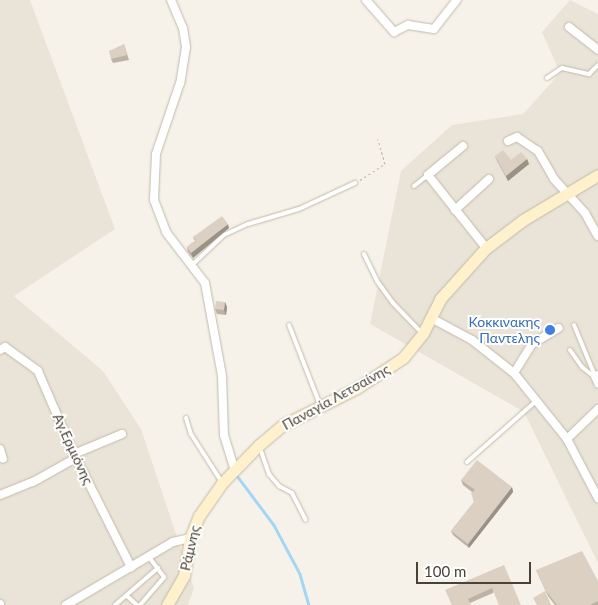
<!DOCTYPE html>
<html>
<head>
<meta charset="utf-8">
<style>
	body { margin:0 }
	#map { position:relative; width:598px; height:605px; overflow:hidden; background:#f6f2ea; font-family:Lato,sans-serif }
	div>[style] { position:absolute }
	.residential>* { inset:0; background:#eae4d8 }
	.stream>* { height:2.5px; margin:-1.25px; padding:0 1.25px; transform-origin:1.25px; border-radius:1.25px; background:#a3d6f5 }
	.path>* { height:1px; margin-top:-0.5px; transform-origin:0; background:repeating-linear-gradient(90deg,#c5b59c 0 2.5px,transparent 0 5px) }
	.roads { filter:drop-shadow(0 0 1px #c2b9ab) drop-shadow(0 0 1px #c2b9ab) }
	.service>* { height:4px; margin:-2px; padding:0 2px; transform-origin:2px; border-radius:2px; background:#fff }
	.minor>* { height:8px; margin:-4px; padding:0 4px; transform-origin:4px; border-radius:4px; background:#fff }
	.secondary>* { height:11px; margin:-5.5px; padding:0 5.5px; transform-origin:5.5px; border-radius:5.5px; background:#fff1cb }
	.wall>* { inset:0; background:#bcb3a6 }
	.shaded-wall>* { inset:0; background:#999287 }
	.building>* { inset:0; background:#dbd0c1 }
	.dots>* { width:14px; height:14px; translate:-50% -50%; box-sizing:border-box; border:2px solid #fff; border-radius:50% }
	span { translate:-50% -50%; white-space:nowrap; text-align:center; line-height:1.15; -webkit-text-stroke:4px #fff; paint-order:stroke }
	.shop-label { font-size:14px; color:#366cbe }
	.right { translate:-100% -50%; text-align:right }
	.street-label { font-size:14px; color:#4a4237 }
	.scale { position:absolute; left:416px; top:562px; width:115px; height:22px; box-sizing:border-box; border:2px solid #4a4237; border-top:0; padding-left:6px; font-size:15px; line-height:18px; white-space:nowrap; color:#4a4237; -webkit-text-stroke:4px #fff; paint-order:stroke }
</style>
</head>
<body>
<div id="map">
	<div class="residential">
		<div style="clip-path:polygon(0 0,30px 0,115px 229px,14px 296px,103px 371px,141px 429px,194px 588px,188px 605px,0 605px)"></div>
		<div style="clip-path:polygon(570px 0,598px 14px,598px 563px,524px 412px,370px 324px,401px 171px,452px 125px,523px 114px,560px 73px,542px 32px)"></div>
	</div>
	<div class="stream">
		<div style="left:238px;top:477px;width:60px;rotate:53.1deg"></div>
		<div style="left:274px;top:525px;width:55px;rotate:62deg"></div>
		<div style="left:300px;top:574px;width:32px;rotate:74deg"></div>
	</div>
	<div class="path">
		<div style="left:360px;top:180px;width:30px;rotate:-33deg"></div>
		<div style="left:385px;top:164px;width:26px;rotate:-106deg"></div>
	</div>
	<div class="roads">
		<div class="service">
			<div style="left:547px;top:78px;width:18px;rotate:-34deg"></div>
			<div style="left:562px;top:68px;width:28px;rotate:13deg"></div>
			<div style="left:589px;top:74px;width:13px;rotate:-45deg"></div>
			<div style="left:414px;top:186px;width:18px;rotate:-38deg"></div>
			<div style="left:364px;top:254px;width:30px;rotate:64deg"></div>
			<div style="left:377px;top:281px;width:27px;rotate:54deg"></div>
			<div style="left:393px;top:303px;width:40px;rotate:46deg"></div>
			<div style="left:192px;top:265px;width:44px;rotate:-43.2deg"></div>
			<div style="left:224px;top:235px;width:26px;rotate:-25deg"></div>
			<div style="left:248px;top:224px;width:53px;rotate:-16.4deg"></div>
			<div style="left:299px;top:209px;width:62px;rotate:-24.9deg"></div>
			<div style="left:289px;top:325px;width:86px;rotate:68.8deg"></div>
			<div style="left:574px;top:325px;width:55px;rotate:67.6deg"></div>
			<div style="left:570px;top:350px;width:21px;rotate:55deg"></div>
			<div style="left:582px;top:367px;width:14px;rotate:39deg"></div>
			<div style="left:186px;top:418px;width:17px;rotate:73deg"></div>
			<div style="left:191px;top:434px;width:56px;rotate:57.4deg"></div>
			<div style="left:260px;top:448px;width:28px;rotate:71deg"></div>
			<div style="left:269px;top:474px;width:16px;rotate:50deg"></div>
			<div style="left:279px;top:486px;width:15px;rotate:28deg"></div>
			<div style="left:292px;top:493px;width:30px;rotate:63deg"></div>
			<div style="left:467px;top:462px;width:94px;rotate:-41.5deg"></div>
			<div style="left:127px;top:596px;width:13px;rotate:42deg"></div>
			<div style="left:115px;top:605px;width:57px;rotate:-40.7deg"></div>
			<div style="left:140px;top:605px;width:37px;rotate:-49deg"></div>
			<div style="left:164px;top:577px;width:26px;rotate:-127deg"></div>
		</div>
		<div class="minor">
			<div style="left:171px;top:0;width:30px;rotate:67deg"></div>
			<div style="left:183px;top:28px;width:19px;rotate:81deg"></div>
			<div style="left:186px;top:47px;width:36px;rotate:99deg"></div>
			<div style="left:180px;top:83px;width:75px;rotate:108.7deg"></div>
			<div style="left:156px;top:154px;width:46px;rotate:92.5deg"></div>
			<div style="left:154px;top:200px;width:34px;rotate:69deg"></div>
			<div style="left:166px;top:232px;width:64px;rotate:52.6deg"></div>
			<div style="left:205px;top:283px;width:95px;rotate:79.6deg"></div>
			<div style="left:222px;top:376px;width:59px;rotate:88.1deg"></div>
			<div style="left:224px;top:435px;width:37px;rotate:73deg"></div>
			<div style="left:366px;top:0;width:43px;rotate:48.8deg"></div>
			<div style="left:394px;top:32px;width:16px;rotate:-27deg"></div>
			<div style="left:408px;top:25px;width:26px;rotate:9deg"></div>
			<div style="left:434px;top:29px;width:37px;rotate:-52deg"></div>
			<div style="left:569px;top:27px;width:37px;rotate:38deg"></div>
			<div style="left:508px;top:141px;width:10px;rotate:-24deg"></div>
			<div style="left:517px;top:137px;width:25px;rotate:34deg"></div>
			<div style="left:538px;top:151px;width:32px;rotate:60deg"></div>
			<div style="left:554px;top:179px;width:46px;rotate:47.6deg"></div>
			<div style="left:585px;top:213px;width:26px;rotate:61deg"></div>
			<div style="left:463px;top:146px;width:45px;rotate:140.4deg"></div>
			<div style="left:428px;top:175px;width:93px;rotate:51.5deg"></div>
			<div style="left:455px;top:210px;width:46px;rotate:-42.4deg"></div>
			<div style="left:431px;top:318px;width:47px;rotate:28.2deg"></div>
			<div style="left:472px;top:340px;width:53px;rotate:38.2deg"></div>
			<div style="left:514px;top:373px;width:85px;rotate:51.2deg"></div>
			<div style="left:567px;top:439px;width:67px;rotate:62.3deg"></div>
			<div style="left:0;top:350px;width:6px;rotate:-31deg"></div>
			<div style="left:5px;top:347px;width:41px;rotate:36deg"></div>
			<div style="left:38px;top:371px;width:90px;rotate:66.6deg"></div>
			<div style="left:74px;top:454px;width:127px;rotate:63.2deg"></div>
			<div style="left:514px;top:373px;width:34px;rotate:-58deg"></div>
			<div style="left:532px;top:344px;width:31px;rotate:-31deg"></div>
			<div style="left:598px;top:375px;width:3px;rotate:162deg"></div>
			<div style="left:595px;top:376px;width:8px;rotate:67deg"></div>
			<div style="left:567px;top:439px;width:43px;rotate:-44.1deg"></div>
			<div style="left:0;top:449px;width:10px;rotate:73deg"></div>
			<div style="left:74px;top:454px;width:52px;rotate:-22.6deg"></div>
			<div style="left:0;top:495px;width:35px;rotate:-22deg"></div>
			<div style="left:33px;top:482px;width:49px;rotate:-29.2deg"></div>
			<div style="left:0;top:604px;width:1px;rotate:90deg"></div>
			<div style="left:66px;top:605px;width:124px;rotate:-30.5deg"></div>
			<div style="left:173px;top:542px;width:17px;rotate:-13deg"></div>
		</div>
		<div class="secondary">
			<div style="left:167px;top:605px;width:34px;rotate:-60deg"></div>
			<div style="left:184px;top:576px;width:38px;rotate:-81deg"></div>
			<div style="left:190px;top:538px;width:24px;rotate:-68deg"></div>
			<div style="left:199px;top:516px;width:40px;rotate:-55.1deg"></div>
			<div style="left:222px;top:483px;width:53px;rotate:-45.8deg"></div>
			<div style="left:259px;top:445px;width:31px;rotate:-40deg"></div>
			<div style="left:283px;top:425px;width:83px;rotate:-26.6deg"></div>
			<div style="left:357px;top:388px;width:55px;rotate:-33.1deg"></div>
			<div style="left:403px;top:358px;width:32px;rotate:-51deg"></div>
			<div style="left:423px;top:333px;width:38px;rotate:-63deg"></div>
			<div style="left:440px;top:299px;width:69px;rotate:-48deg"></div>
			<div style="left:486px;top:248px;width:46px;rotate:-37.1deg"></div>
			<div style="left:523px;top:220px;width:87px;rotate:-31deg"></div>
		</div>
	</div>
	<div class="wall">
		<div style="clip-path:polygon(124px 44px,129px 60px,113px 63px,111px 59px)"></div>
		<div style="clip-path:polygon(495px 156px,511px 160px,527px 159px,529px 164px,508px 181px,497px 161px)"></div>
		<div style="clip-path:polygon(229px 228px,193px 258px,188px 252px,187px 247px,195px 241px,193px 237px)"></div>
		<div style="clip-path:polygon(225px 302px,227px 307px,226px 315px,217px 314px,215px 309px)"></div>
		<div style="clip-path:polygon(461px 480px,512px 487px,513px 492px,469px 548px,453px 535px,451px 531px,474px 502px,472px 492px,463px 485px)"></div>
		<div style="clip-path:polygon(504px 565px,493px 593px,470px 603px,451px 605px)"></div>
		<div style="clip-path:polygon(536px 570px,598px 581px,598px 605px,555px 605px,548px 596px)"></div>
	</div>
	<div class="shaded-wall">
		<div style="clip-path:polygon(527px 159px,529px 164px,508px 181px,506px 176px)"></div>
		<div style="clip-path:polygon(228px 224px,229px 228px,193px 258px,191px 253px)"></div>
		<div style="clip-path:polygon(225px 302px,227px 307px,226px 315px,224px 310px)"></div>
		<div style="clip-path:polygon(512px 487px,513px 492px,469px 548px,468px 544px)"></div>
	</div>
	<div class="building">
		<div style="clip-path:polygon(124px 44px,127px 55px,111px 59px,109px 51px)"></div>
		<div style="clip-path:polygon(503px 150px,511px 160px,521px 152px,527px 159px,506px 176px,495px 156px)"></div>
		<div style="clip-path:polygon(222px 216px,228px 224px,191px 253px,187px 247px,196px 240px,193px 237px)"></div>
		<div style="clip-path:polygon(216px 301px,225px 302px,224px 310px,215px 309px)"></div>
		<div style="clip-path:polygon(477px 460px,512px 487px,468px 544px,451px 531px,474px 502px,471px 493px,475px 490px,461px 480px)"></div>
		<div style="clip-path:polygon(582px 551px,598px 581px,598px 601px,590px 605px,557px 605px,546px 591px,536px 570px)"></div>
		<div style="clip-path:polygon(504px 565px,521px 605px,499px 605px,492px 588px,468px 599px,471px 605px,452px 605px,445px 590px)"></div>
		<div style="clip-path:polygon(545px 591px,551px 605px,537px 605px,533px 598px)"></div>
	</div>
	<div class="dots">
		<div style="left:550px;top:330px;background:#3f7fe0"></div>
	</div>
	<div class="shop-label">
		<span class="right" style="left:540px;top:330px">Κοκκινακης<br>Παντελης</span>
	</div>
	<div class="street-label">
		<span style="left:336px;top:397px;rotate:-29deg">Παναγία Λετσαίνης</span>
		<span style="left:73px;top:449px;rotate:65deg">Αγ.Ερμιόνης</span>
		<span style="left:190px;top:548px;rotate:-77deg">Ράμνης</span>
	</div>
	<div class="scale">100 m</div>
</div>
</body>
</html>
